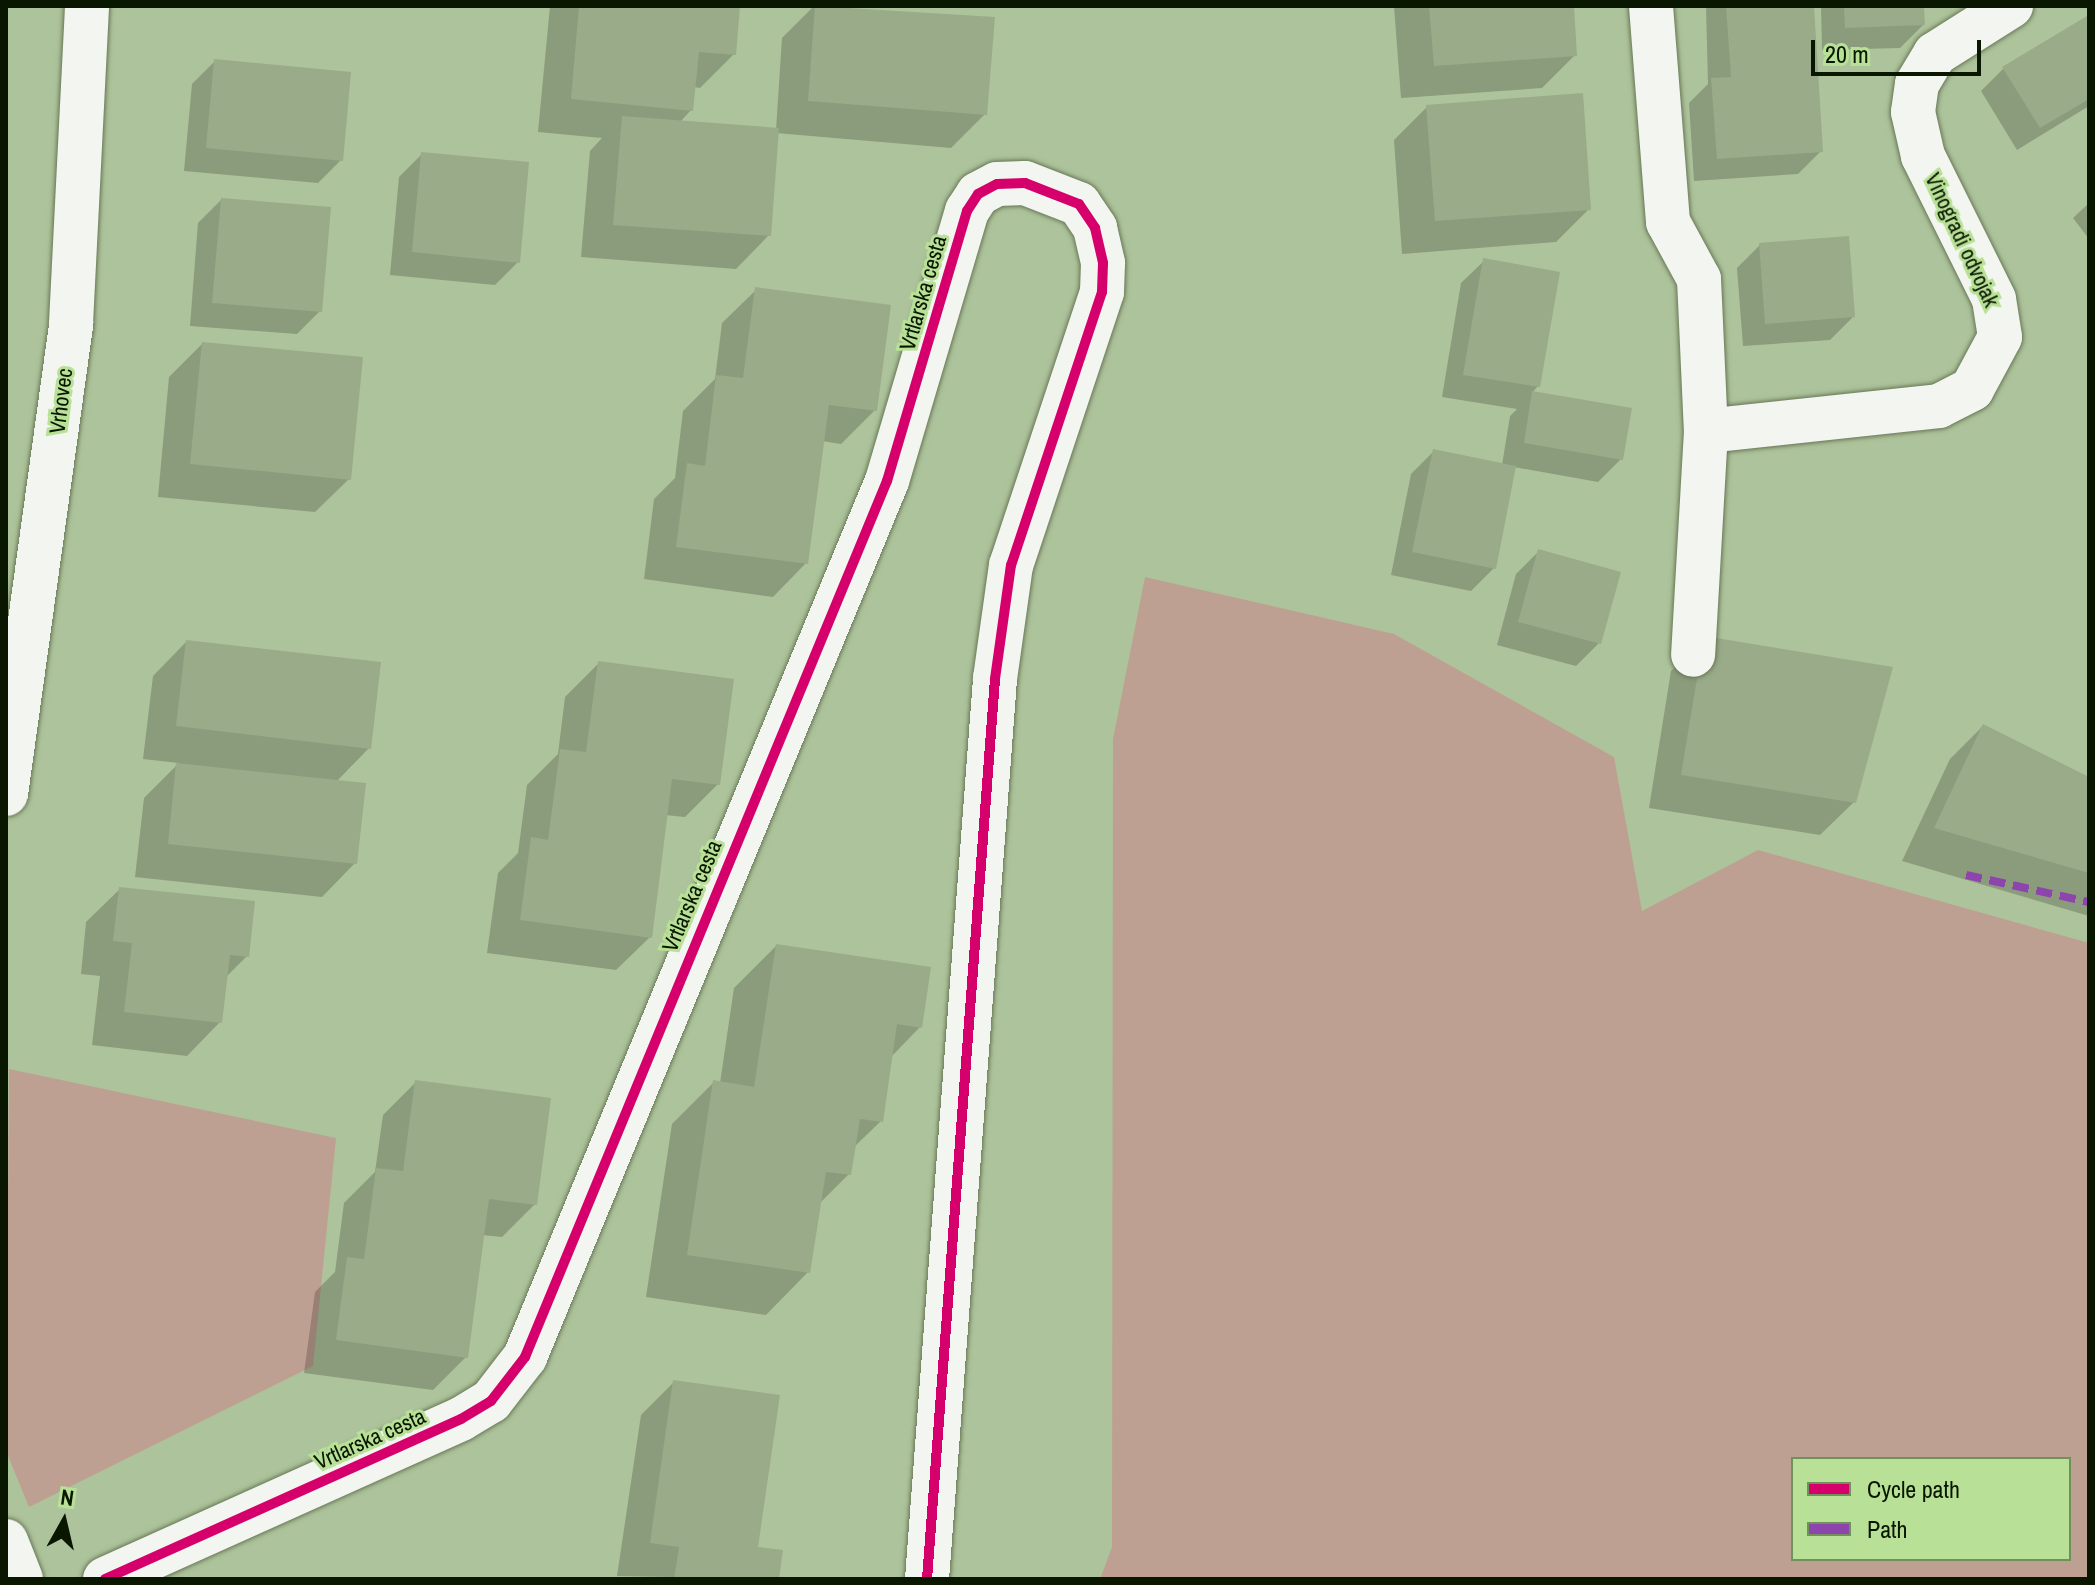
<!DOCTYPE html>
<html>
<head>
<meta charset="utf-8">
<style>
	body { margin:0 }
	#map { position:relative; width:2095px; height:1585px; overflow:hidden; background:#adc39b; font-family:"Archivo Narrow",sans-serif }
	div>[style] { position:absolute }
	.green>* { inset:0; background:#bea093 }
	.shadow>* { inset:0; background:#0003 }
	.building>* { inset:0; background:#99ab89 }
	.roads { filter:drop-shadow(0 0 2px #687857) drop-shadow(0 0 2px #687857) }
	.minor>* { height:44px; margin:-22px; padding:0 22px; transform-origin:22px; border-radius:22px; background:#f3f6f0 }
	.quiet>* { height:8px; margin-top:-4px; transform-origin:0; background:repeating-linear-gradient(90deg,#8e44ad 0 16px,transparent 0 24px) }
	.cycleway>* { height:10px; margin:-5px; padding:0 5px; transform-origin:5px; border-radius:5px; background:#d6006c }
	span { translate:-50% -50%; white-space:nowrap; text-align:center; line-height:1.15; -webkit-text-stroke:6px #b8e197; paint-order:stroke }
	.street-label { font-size:22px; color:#091700 }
	.frame { position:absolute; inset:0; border:8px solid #091700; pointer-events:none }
	.legend { position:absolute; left:1791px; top:1457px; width:280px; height:104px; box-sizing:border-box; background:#b8e197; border:2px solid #72905b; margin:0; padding:10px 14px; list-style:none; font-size:24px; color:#091700 }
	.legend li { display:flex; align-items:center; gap:16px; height:40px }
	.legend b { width:40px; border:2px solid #72905b }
	.north { position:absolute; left:24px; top:1481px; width:80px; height:80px; -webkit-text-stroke:6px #b8e197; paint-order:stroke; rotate:8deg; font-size:22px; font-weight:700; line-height:32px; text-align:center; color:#091700 }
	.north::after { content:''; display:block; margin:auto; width:28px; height:36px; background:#091700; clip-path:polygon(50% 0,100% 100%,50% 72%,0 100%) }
	.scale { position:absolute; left:1811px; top:40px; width:170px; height:36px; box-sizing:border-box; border:4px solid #091700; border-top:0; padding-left:10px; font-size:24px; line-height:28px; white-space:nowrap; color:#091700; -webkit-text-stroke:6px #b8e197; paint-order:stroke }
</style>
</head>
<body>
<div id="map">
	<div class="green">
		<div style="clip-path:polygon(evenodd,1145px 577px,1394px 634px,1614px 757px,1642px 911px,1758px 850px,2089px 943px,2089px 1579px,1100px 1579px,1112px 1547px,1113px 739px,1145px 577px,1793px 1459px,2069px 1459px,2069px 1559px,1793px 1559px,1793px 1459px)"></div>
		<div style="clip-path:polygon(9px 1069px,336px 1138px,313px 1366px,29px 1507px,6px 1451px)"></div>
	</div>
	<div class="shadow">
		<div style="clip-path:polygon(550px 6px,738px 6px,734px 54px,700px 88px,694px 87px,691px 110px,680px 122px,776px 130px,782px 38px,814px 6px,992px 19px,985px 114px,951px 148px,776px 133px,769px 235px,736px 269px,581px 257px,590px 151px,602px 138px,538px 132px)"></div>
		<div style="clip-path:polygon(1394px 6px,1572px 6px,1575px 55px,1542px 88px,1401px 98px)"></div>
		<div style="clip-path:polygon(1706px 6px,1811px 6px,1821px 151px,1798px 174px,1694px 181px,1689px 103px,1708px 84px)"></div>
		<div style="clip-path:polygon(1821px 6px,1922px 6px,1923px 25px,1900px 48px,1822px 50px)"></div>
		<div style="clip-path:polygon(2086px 19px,2089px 106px,2017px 150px,1981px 91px,2004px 68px)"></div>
		<div style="clip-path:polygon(215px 61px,341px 160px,318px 183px,184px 171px,192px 84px)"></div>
		<div style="clip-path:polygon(1427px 107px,1589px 209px,1556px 242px,1402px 254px,1394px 140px)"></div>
		<div style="clip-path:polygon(422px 154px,518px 262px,495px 285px,390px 275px,399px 177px)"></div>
		<div style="clip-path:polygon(221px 200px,320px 311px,297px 334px,190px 326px,198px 223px)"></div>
		<div style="clip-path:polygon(2089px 203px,2089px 239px,2073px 218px)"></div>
		<div style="clip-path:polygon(1760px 245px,1853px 317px,1830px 340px,1743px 346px,1737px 268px)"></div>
		<div style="clip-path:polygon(1484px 261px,1538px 386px,1532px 393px,1629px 409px,1621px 459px,1598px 482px,1514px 467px,1494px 568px,1471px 591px,1391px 575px,1411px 474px,1434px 451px,1502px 465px,1510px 416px,1517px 409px,1442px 397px,1461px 283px)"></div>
		<div style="clip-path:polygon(756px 290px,875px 410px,841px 444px,822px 441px,806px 563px,773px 597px,644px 579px,654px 499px,675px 478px,683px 411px,715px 379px,722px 323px)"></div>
		<div style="clip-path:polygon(202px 344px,349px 479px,315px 512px,158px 497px,169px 377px)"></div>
		<div style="clip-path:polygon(1539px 551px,1599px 643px,1576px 666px,1497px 645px,1516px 574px)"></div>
		<div style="clip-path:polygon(1705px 638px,1854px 802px,1820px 835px,1649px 808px,1671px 671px)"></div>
		<div style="clip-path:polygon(186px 642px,369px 748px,336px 782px,355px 863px,322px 897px,135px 877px,144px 798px,179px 763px,143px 759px,153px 676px)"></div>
		<div style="clip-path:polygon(599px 663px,718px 784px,685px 817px,665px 815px,650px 937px,616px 970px,487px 953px,498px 873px,518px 853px,527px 785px,558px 754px,565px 697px)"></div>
		<div style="clip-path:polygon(1983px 726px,2089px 779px,2089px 916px,1902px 861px,1950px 759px)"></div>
		<div style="clip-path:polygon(120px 889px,247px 956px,226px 977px,220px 1022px,187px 1056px,92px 1045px,100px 976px,81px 974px,86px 922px)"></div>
		<div style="clip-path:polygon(776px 946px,920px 1027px,890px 1058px,881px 1121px,853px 1148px,849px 1174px,818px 1205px,808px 1272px,766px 1315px,646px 1297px,672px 1124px,714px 1082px,720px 1083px,734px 988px)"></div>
		<div style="clip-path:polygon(416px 1082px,535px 1204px,502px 1237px,482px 1235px,466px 1357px,433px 1390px,304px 1373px,315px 1292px,335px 1272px,344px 1203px,375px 1172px,383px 1115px)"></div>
		<div style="clip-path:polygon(674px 1382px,755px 1548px,777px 1579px,617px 1576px,641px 1415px)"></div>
	</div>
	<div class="building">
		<div style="clip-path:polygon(579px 6px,740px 6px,736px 55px,699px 52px,693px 111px,571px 99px)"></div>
		<div style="clip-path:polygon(815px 6px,995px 17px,987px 115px,808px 101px)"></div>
		<div style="clip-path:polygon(1429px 6px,1574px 6px,1577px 56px,1434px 66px)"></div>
		<div style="clip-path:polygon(1726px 6px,1814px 6px,1823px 152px,1717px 159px,1711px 78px,1731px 77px)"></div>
		<div style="clip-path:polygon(1844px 6px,1924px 6px,1925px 25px,1845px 28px)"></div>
		<div style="clip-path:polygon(2087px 16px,2089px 99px,2040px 128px,2002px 67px)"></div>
		<div style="clip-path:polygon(214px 59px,351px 72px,343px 161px,206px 148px)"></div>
		<div style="clip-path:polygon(1583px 93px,1591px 210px,1435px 221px,1426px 105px)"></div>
		<div style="clip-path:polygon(622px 116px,779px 128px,771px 236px,613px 225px)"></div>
		<div style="clip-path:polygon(421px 152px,529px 162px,520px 263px,412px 252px)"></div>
		<div style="clip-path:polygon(221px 198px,331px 207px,322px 312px,212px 303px)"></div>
		<div style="clip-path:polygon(1849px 236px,1855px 317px,1765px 324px,1759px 243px)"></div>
		<div style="clip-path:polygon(1483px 258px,1560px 272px,1540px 387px,1463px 375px)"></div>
		<div style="clip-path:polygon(755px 287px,891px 305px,877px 411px,829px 405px,808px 564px,676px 547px,687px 463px,705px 466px,716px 375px,743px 378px)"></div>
		<div style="clip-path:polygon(202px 342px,363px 357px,351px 480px,190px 464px)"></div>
		<div style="clip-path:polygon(1532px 391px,1632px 408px,1623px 460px,1524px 443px)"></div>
		<div style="clip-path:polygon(1433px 449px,1516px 466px,1496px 569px,1412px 552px)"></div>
		<div style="clip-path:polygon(1538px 549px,1621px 572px,1601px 644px,1518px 622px)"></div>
		<div style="clip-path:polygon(1704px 636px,1893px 667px,1856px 803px,1681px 775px)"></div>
		<div style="clip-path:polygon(186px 640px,381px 662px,371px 749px,176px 726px)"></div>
		<div style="clip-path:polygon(598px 661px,734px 679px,720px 785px,672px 779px,652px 938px,520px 920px,531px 837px,548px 840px,560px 749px,586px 752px)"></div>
		<div style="clip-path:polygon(1983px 724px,2089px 777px,2089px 873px,1934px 828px)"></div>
		<div style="clip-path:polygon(176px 763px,366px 783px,357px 864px,168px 844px)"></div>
		<div style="clip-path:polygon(119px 887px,255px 901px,249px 957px,230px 955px,222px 1023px,124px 1012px,132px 943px,113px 941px)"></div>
		<div style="clip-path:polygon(776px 944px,931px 967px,922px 1028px,897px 1024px,883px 1122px,860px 1119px,851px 1175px,826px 1172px,810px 1273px,687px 1255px,713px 1080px,754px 1087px)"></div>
		<div style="clip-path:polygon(415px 1080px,551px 1098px,537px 1205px,489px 1199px,468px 1358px,336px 1340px,347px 1257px,364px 1259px,376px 1168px,403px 1171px)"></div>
		<div style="clip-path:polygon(673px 1380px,780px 1395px,758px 1547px,783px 1550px,779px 1579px,674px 1579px,679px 1547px,650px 1543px)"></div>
	</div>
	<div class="roads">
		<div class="minor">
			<div style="left:1651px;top:6px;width:217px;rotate:85.5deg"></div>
			<div style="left:1668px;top:222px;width:65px;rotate:61.5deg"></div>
			<div style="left:1699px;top:279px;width:152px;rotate:87.4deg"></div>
			<div style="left:1706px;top:431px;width:224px;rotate:93.3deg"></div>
			<div style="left:1706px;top:431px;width:234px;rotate:-6.1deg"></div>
			<div style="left:1939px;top:406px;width:37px;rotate:-27deg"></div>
			<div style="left:1972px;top:389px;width:59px;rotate:-61.7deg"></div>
			<div style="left:2000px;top:337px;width:38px;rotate:-99deg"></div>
			<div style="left:1994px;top:299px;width:160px;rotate:-116.4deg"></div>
			<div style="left:1923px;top:156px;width:45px;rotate:-102.8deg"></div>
			<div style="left:1913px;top:112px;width:28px;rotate:-82deg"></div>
			<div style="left:1917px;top:84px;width:35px;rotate:-59deg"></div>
			<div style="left:1935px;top:54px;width:90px;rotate:-32.3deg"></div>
			<div style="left:6px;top:794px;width:475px;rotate:-82.1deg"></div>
			<div style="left:71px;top:323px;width:317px;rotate:-87.1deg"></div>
			<div style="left:6px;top:1541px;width:41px;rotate:68.5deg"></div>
			<div style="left:105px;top:1579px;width:390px;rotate:-24.2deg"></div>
			<div style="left:461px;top:1419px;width:35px;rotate:-31deg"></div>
			<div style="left:491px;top:1401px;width:56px;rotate:-52.3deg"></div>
			<div style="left:525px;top:1357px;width:948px;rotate:-67.55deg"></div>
			<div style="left:887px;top:481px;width:282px;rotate:-73.5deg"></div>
			<div style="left:967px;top:211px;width:20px;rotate:-57deg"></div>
			<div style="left:978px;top:194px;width:21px;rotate:-28deg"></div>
			<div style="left:997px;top:184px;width:28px;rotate:-2deg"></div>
			<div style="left:1025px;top:183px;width:58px;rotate:21.3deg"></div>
			<div style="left:1079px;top:204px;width:29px;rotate:56deg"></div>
			<div style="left:1095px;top:228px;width:36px;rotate:77deg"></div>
			<div style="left:1103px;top:263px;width:29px;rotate:92deg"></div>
			<div style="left:1102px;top:292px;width:288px;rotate:108.4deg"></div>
			<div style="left:1011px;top:565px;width:115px;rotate:98deg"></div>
			<div style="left:995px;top:679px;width:903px;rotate:94.32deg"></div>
		</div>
	</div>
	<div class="quiet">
		<div style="left:1966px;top:875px;width:126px;rotate:12.4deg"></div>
	</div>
	<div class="cycleway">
		<div style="left:105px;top:1579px;width:390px;rotate:-24.2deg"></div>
		<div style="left:461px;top:1419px;width:35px;rotate:-31deg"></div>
		<div style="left:491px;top:1401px;width:56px;rotate:-52.3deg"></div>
		<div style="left:525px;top:1357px;width:948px;rotate:-67.55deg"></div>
		<div style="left:887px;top:481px;width:282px;rotate:-73.5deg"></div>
		<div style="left:967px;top:211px;width:20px;rotate:-57deg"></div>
		<div style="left:978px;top:194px;width:21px;rotate:-28deg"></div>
		<div style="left:997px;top:184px;width:28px;rotate:-2deg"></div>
		<div style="left:1025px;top:183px;width:58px;rotate:21.3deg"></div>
		<div style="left:1079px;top:204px;width:29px;rotate:56deg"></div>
		<div style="left:1095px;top:228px;width:36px;rotate:77deg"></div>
		<div style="left:1103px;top:263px;width:29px;rotate:92deg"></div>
		<div style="left:1102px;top:292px;width:288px;rotate:108.4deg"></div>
		<div style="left:1011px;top:565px;width:115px;rotate:98deg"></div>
		<div style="left:995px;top:679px;width:903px;rotate:94.32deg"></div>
	</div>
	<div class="street-label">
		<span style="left:1962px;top:240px;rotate:65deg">Vinogradi odvojak</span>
		<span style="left:923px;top:293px;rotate:-74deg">Vrtlarska cesta</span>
		<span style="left:61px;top:401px;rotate:-83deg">Vrhovec</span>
		<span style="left:692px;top:896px;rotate:-67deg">Vrtlarska cesta</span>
		<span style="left:370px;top:1439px;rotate:-24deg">Vrtlarska cesta</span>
	</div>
	<div class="frame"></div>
	<ul class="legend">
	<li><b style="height:10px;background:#d6006c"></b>Cycle path</li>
	<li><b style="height:10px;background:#8e44ad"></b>Path</li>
	</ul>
	<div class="north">N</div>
	<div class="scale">20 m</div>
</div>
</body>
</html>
